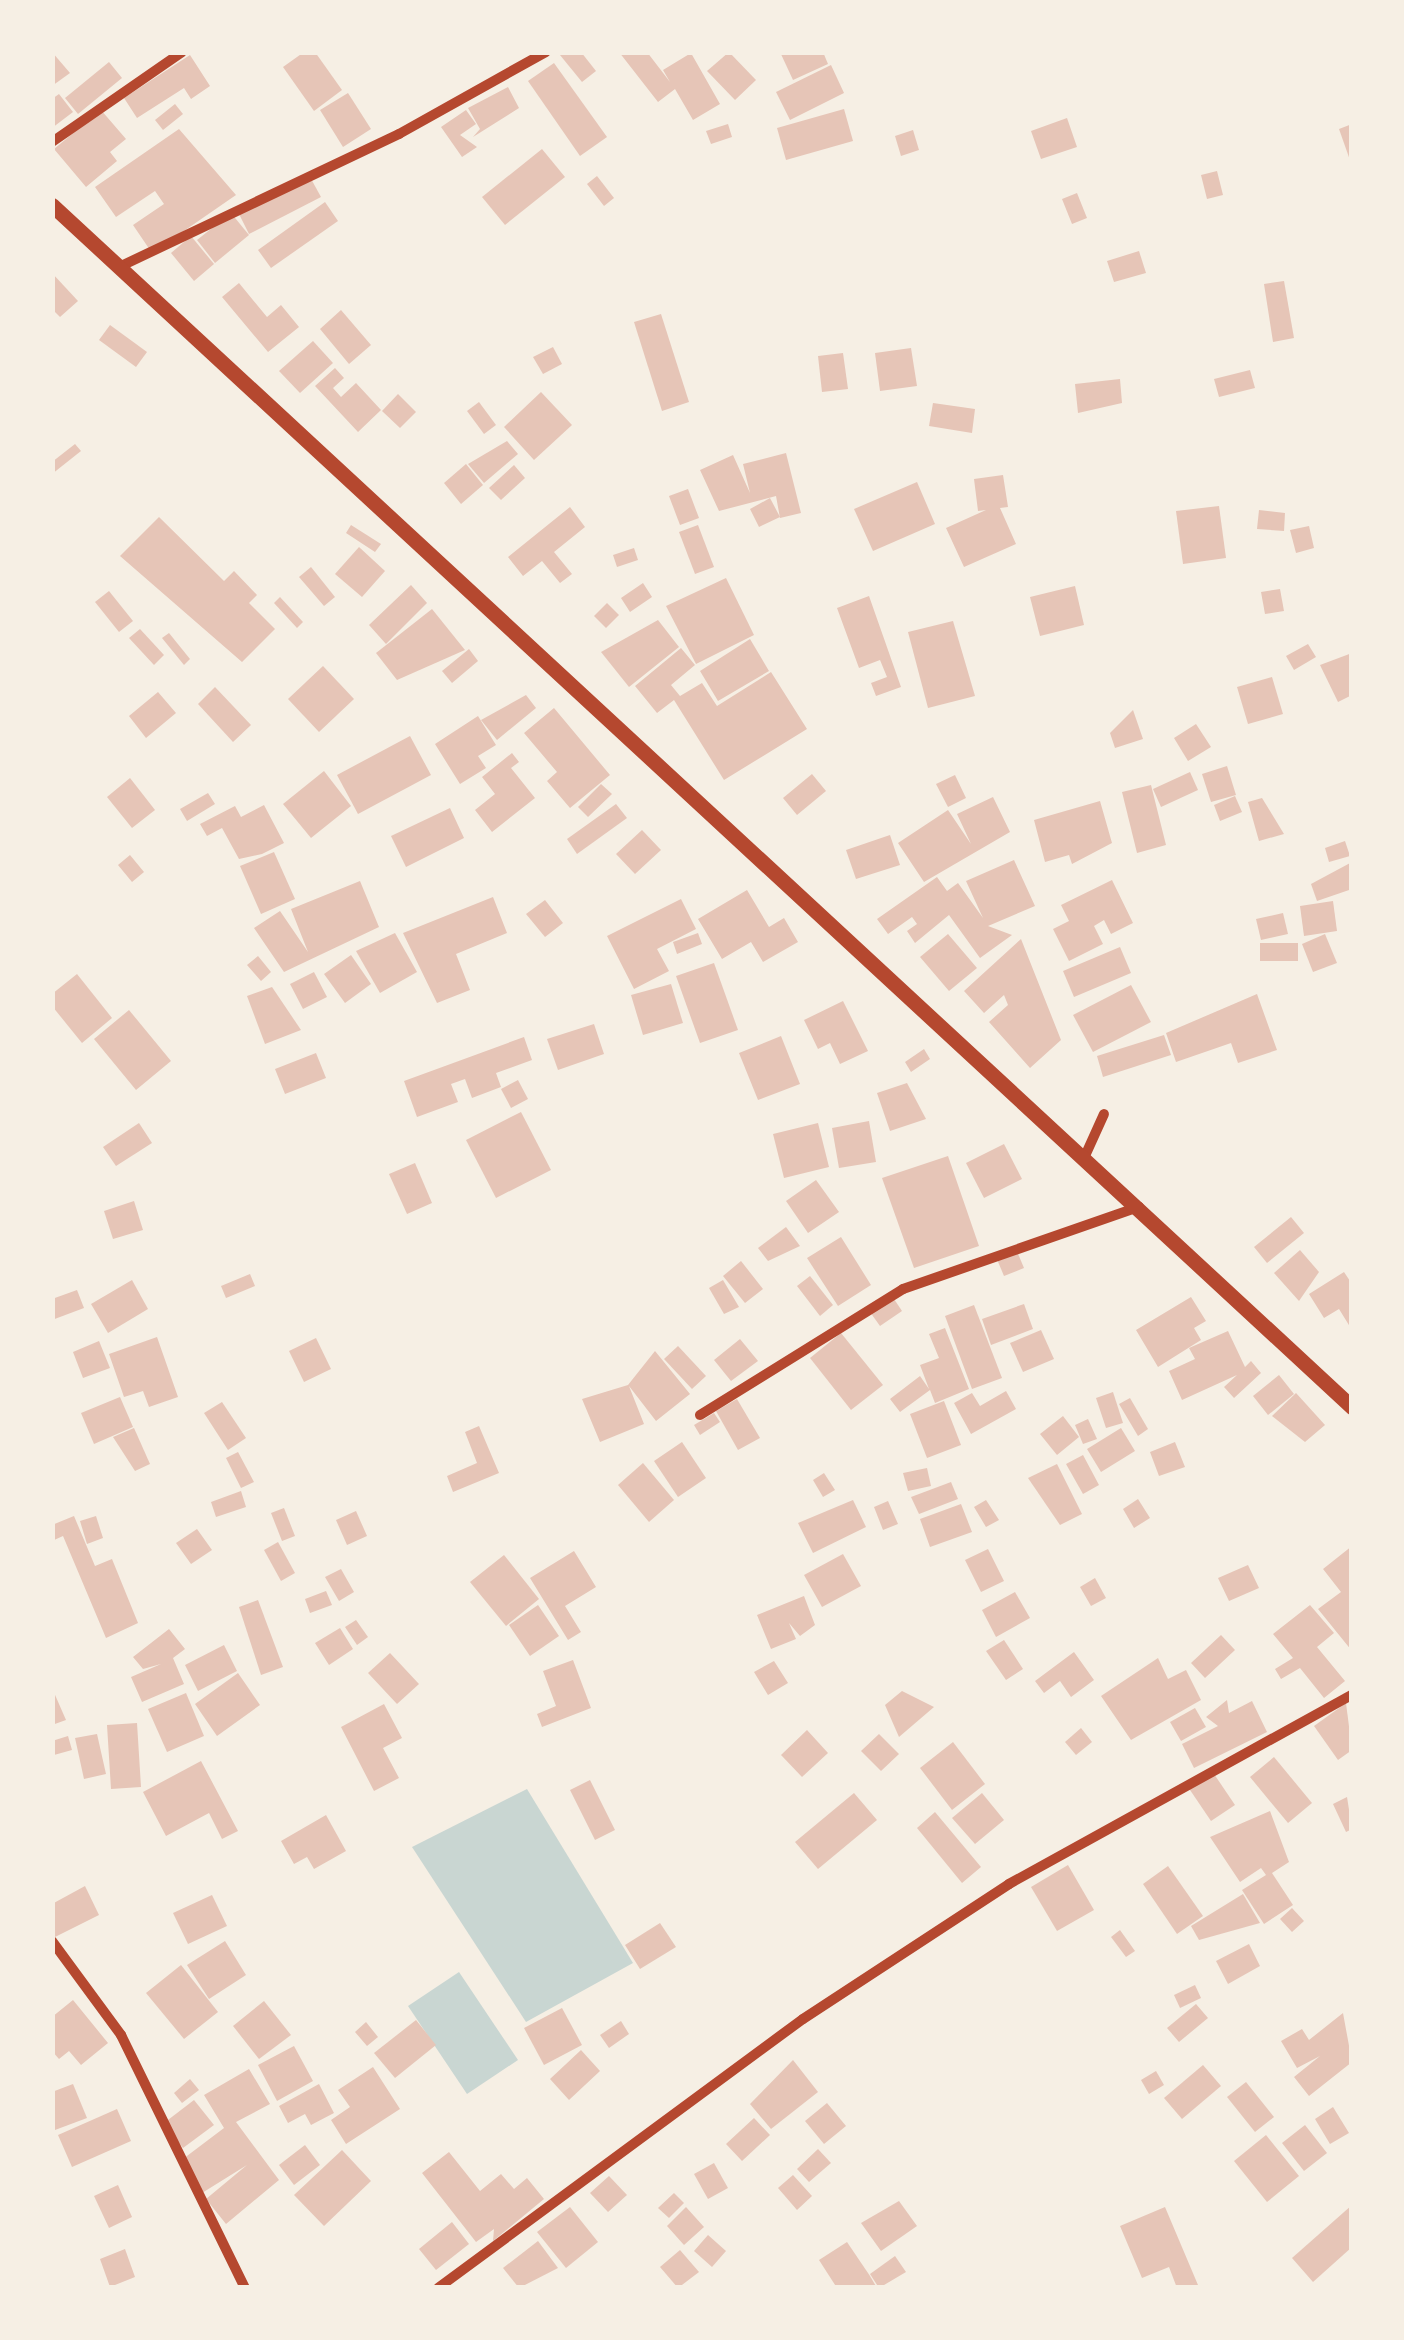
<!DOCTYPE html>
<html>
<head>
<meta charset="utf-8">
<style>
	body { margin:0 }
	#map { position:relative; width:1404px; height:2340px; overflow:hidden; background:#f6efe4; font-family:Mulish,sans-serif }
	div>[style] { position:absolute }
	.water>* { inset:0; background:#c9d6d2 }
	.building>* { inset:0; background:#e6c5b7 }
	.minor>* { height:10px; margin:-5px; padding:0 5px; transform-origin:5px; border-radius:5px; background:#b5482f }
	.primary>* { height:15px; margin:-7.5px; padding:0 7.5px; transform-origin:7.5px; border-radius:7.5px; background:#b5482f }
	span { translate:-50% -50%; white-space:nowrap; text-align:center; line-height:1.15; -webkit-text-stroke:8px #f6efe4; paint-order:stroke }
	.frame { position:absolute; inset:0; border:55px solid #f6efe4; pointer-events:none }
</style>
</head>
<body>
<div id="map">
	<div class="water">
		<div style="clip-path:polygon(527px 1789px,633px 1963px,526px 2022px,412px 1847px)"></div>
		<div style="clip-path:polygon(459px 1972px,518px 2060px,467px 2094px,408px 2006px)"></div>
	</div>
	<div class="building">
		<div style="clip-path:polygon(52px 52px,70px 73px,52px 86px)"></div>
		<div style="clip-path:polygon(304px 52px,315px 52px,342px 90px,314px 111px,283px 67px)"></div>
		<div style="clip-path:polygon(581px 52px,596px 71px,582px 82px,560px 55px)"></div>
		<div style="clip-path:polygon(619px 52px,647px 52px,670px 82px,663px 70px,691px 53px,720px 104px,693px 120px,675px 89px,658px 102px)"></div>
		<div style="clip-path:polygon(729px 52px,756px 80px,735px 100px,707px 71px)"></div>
		<div style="clip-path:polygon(780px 52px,823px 52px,828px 64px,793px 80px)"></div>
		<div style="clip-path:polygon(190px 55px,210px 86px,191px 99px,184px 88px,137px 118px,124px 98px)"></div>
		<div style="clip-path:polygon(109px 62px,122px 78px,78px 114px,65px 98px)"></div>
		<div style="clip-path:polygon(554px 63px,607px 137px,580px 156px,528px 81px)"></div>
		<div style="clip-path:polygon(831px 65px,844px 93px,790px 120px,776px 92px)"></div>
		<div style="clip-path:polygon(508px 87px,519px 108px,473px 137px,480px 129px,468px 108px)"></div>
		<div style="clip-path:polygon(348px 93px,371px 129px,343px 147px,320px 110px)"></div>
		<div style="clip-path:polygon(59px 94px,73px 112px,52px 128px,52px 99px)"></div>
		<div style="clip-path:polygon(175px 104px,183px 114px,163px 130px,155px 120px)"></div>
		<div style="clip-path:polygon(844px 109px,853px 141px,786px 160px,777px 128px)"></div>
		<div style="clip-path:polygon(101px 110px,126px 139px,110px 152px,117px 161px,86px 187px,54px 149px)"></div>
		<div style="clip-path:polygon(466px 110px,476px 124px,460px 135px,477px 147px,462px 157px,441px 127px)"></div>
		<div style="clip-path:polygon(1067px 118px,1077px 147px,1041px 159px,1031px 131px)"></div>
		<div style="clip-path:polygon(728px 124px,732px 137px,711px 144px,706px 131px)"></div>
		<div style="clip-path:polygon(1352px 124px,1352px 163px,1351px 163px,1339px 129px)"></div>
		<div style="clip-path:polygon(179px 129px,236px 195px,152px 253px,133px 225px,164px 204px,155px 191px,116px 217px,95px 187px)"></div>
		<div style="clip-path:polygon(913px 130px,919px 150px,901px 156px,895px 136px)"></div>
		<div style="clip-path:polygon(542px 149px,565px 177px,505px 225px,482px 197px)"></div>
		<div style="clip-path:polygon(1217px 171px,1223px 195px,1207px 199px,1201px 175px)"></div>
		<div style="clip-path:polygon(597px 176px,614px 198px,604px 206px,587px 184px)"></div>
		<div style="clip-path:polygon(310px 177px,321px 197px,249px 234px,239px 214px)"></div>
		<div style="clip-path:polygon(1077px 193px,1087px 218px,1072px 224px,1062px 199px)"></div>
		<div style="clip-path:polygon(325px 202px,338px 221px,271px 268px,258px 250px)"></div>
		<div style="clip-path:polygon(231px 213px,249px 235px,215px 263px,197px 240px)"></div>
		<div style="clip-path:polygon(191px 236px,214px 264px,194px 281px,171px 253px)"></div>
		<div style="clip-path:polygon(1139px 251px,1146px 273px,1114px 282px,1107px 261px)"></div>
		<div style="clip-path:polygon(52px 273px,78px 301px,60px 317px,52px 309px)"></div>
		<div style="clip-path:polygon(1284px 281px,1294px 338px,1273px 342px,1264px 284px)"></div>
		<div style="clip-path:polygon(239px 283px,267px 317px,281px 305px,299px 327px,268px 352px,222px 297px)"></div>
		<div style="clip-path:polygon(341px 310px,371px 345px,349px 364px,320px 329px)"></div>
		<div style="clip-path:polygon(661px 314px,689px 402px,662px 411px,634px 322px)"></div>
		<div style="clip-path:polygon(110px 325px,147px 352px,136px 367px,99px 340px)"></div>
		<div style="clip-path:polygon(313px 341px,333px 363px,300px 393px,279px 371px)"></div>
		<div style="clip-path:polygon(553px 347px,562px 364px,543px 374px,533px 357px)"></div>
		<div style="clip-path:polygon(911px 348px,917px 386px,880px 391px,875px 353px)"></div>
		<div style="clip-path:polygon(843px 353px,848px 389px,822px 392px,818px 356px)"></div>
		<div style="clip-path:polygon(335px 368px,344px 378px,333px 388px,341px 397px,356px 383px,381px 410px,358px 432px,315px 386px)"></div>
		<div style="clip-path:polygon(1250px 370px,1255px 388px,1219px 397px,1214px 379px)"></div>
		<div style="clip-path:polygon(1120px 379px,1122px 403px,1078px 413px,1075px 384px)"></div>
		<div style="clip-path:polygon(541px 392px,572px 425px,534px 460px,504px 427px)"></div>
		<div style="clip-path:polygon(398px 394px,416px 412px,400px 428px,382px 411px)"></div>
		<div style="clip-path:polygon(479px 402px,496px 425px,484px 434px,467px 411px)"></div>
		<div style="clip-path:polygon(933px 403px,975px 409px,972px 433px,929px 426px)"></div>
		<div style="clip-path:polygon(507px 441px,518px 454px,484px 483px,468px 464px)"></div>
		<div style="clip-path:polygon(75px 444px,81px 451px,52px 474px,52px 462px)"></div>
		<div style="clip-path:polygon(786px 453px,801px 513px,780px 518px,776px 496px,719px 511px,700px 470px,733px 455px,750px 493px,743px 464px)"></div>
		<div style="clip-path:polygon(466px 464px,483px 485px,461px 504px,444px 483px)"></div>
		<div style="clip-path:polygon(514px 465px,525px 478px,501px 500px,489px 488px)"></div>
		<div style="clip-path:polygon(1003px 475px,1008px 507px,1000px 508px,1016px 544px,964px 567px,946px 528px,986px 510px,978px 511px,974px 479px)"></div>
		<div style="clip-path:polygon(917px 482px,935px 524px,873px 551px,854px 509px)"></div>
		<div style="clip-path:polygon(688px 489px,699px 518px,680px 525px,669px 496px)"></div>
		<div style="clip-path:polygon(770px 498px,780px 517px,759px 527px,750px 509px)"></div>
		<div style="clip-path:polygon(1219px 506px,1226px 558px,1183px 564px,1176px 511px)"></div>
		<div style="clip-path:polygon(570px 507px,585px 527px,554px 552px,572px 574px,560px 583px,542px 561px,523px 576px,508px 557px)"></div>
		<div style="clip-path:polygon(1259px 510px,1285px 513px,1284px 531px,1257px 529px)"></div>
		<div style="clip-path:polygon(159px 517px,224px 581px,234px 571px,257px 595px,249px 603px,275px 629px,242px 662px,120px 556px)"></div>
		<div style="clip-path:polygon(351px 525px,381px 544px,375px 552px,346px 533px)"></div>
		<div style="clip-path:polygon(698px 525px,714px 567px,695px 574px,679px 532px)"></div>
		<div style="clip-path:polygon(1309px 526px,1314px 548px,1296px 553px,1290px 530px)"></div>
		<div style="clip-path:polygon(359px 547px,385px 571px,362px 597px,335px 574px)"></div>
		<div style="clip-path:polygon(634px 548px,638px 560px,617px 567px,613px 555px)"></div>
		<div style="clip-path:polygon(311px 567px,335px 597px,324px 606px,299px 577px)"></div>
		<div style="clip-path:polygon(726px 578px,754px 635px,696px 664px,666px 606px)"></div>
		<div style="clip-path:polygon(643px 583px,652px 597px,630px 612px,621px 598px)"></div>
		<div style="clip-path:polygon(411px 585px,427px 603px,386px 644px,369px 625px)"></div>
		<div style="clip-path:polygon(1075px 586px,1084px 625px,1040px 636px,1030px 597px)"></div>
		<div style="clip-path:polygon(1280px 589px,1284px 611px,1265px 614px,1261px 592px)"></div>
		<div style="clip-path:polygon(109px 591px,133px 621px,119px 632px,95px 602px)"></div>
		<div style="clip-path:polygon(869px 596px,901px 687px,876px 696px,871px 683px,887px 677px,880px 660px,859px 668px,837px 608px)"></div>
		<div style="clip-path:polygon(280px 597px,303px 622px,297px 628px,274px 603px)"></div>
		<div style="clip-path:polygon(607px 603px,619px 615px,606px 628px,594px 616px)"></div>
		<div style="clip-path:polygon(432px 609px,465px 650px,397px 680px,376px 653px)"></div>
		<div style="clip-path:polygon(658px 620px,679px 647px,629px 687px,601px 652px)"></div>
		<div style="clip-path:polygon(953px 621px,975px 696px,928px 708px,908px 632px)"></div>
		<div style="clip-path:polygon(140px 629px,164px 655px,154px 665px,129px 638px)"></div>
		<div style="clip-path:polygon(169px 633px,190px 659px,184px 665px,162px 638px)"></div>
		<div style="clip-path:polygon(750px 639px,769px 671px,718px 701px,700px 671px)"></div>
		<div style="clip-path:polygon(1308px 644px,1316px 657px,1294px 670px,1286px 656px)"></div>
		<div style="clip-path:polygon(681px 648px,695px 665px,671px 685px,680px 696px,702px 683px,717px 706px,771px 672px,807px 729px,724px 780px,674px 700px,657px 713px,635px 686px)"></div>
		<div style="clip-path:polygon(469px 649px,478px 661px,452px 683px,442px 671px)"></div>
		<div style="clip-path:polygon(1352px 653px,1352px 695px,1338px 702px,1320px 665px)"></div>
		<div style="clip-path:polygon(323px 666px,354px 699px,319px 732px,288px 699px)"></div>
		<div style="clip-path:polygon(1272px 677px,1283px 714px,1248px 724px,1237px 687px)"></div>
		<div style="clip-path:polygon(215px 687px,251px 725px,233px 742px,198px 704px)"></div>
		<div style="clip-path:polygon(158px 692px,176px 713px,146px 738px,129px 716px)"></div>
		<div style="clip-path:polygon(526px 695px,536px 708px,497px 740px,481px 720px)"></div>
		<div style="clip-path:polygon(554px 708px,610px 775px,570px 808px,547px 781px,557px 772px,524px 733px)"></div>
		<div style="clip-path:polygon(1133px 710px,1143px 739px,1115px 748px,1110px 733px)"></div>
		<div style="clip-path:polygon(478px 716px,496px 745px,478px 756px,486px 768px,460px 784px,435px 744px)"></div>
		<div style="clip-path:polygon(1196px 724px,1211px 747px,1188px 761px,1174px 738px)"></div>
		<div style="clip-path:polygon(410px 736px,431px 775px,358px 814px,337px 775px)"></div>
		<div style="clip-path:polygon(512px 753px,519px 762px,511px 768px,535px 798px,492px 832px,475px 810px,495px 794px,482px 777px)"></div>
		<div style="clip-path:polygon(1227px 766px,1236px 795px,1211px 802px,1202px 774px)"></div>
		<div style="clip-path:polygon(324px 771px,351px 806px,311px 838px,283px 804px)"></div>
		<div style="clip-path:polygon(1190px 772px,1198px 790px,1161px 807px,1153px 789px)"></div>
		<div style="clip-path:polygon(812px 774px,826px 791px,797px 815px,783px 798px)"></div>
		<div style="clip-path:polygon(955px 775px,966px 798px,948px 807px,936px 784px)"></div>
		<div style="clip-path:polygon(130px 778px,155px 810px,132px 828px,107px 797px)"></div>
		<div style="clip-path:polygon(601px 784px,612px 794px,588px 817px,578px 807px)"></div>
		<div style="clip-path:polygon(1151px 785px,1166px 845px,1137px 853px,1122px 792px)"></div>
		<div style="clip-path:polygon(208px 793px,215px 804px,187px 821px,180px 809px)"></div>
		<div style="clip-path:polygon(1235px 796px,1242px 812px,1220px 821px,1214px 805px)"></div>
		<div style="clip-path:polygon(993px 797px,1010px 832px,924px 882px,898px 843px,948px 810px,971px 844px,957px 814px)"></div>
		<div style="clip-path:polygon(1262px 798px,1284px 834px,1259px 841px,1248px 802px)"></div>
		<div style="clip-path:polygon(1100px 801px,1112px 843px,1072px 864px,1069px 855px,1045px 862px,1034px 820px)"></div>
		<div style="clip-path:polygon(616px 804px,627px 818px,577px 854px,567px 839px)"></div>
		<div style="clip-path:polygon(264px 805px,284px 843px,262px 854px,239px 859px,222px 828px,207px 836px,200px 824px,235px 806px,241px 817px)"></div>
		<div style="clip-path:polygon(450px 808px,464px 838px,406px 867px,391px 836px)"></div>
		<div style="clip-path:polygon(642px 830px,661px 850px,635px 874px,616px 854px)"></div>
		<div style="clip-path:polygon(890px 835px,900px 865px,856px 879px,846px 850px)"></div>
		<div style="clip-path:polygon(1345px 841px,1350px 856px,1329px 862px,1325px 848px)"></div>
		<div style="clip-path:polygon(274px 852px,295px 899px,261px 914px,240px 866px)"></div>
		<div style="clip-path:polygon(130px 855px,144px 872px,132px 882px,118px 865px)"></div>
		<div style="clip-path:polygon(1014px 860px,1035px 906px,988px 926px,1012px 935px,980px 958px,949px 915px,915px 943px,907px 931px,917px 924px,912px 917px,888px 934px,877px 919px,937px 877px,947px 891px,958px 883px,983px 918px,966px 881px)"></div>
		<div style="clip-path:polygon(1352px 862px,1352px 889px,1317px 901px,1311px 884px)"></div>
		<div style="clip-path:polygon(1112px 880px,1133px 923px,1111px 934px,1104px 920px,1094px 926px,1103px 944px,1069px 961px,1053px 929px,1069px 921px,1061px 905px)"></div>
		<div style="clip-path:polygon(360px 881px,379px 927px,284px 972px,254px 928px,280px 911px,308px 952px,291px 909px)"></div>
		<div style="clip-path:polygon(747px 890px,769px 927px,784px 918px,798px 942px,763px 962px,751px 942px,722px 959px,698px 919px)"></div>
		<div style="clip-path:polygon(493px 897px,507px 933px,456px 954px,470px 990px,437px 1003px,403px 933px)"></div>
		<div style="clip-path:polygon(681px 899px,696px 929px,657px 949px,669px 971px,634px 989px,607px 936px)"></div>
		<div style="clip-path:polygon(545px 900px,563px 923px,545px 937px,526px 914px)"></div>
		<div style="clip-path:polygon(1333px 901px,1337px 931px,1304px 936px,1300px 906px)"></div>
		<div style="clip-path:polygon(1283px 913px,1288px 934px,1261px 940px,1256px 919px)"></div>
		<div style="clip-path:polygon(395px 933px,417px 972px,380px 993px,356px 951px)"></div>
		<div style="clip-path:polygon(698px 933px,702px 944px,677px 954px,673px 942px)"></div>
		<div style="clip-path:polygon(948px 934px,977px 968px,949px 991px,920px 957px)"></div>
		<div style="clip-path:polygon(1325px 934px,1337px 963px,1313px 972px,1302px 944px)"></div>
		<div style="clip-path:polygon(1021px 939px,1061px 1040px,1030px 1068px,989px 1022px,1008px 1005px,1004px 995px,984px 1013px,964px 991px)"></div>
		<div style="clip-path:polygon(1260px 943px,1298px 943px,1298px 961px,1260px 961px)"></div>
		<div style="clip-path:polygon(1120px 947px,1131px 973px,1074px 997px,1063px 971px)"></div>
		<div style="clip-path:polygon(351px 955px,371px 984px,345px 1003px,324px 974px)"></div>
		<div style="clip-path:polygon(258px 956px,271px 972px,261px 981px,247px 965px)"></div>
		<div style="clip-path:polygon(714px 963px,738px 1030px,700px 1043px,676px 976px)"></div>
		<div style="clip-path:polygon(314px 972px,327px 997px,303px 1009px,290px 984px)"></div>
		<div style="clip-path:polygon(77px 974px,112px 1018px,82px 1043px,52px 1006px,52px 994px)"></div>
		<div style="clip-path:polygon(671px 984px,683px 1023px,643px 1035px,631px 995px)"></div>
		<div style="clip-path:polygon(1131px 985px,1151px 1022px,1093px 1052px,1073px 1015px)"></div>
		<div style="clip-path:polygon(272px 987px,301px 1030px,265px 1044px,247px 996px)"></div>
		<div style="clip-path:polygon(1257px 994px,1277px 1050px,1238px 1063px,1231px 1043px,1176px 1062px,1166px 1033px)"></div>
		<div style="clip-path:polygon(843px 1001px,868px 1051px,840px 1064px,830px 1043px,818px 1049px,804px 1020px)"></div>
		<div style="clip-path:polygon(129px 1010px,171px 1061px,136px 1090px,94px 1039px)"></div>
		<div style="clip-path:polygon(594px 1024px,604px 1054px,558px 1070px,547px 1039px)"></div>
		<div style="clip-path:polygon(1164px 1035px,1171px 1055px,1103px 1077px,1097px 1056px)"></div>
		<div style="clip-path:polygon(781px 1036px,800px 1084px,758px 1100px,739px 1053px)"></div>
		<div style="clip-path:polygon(524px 1037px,532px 1060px,496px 1073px,501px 1087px,472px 1098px,465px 1079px,451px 1084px,458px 1102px,417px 1117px,404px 1081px)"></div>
		<div style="clip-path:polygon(924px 1049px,930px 1059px,911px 1072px,905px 1062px)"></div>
		<div style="clip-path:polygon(316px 1053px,326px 1078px,285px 1094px,275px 1069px)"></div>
		<div style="clip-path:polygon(518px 1080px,528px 1099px,511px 1108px,501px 1089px)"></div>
		<div style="clip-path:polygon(907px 1083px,926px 1119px,890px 1131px,877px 1093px)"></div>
		<div style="clip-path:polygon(521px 1112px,551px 1170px,496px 1198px,466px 1140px)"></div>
		<div style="clip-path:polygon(869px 1121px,876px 1162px,839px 1168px,832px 1128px)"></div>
		<div style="clip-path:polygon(139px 1123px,152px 1143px,116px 1166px,103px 1147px)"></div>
		<div style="clip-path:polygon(818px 1123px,829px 1167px,784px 1178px,773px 1134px)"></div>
		<div style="clip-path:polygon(1004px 1144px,1022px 1179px,984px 1198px,966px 1163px)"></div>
		<div style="clip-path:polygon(948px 1156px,979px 1246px,914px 1268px,882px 1178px)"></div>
		<div style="clip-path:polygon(415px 1163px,432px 1203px,407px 1214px,389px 1174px)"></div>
		<div style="clip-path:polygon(816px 1180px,839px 1212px,808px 1233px,786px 1201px)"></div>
		<div style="clip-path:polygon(134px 1201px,143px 1230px,113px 1239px,104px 1211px)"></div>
		<div style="clip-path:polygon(1291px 1217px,1304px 1233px,1267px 1263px,1254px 1247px)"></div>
		<div style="clip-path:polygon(786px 1227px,800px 1246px,768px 1261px,758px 1248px)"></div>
		<div style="clip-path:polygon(841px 1237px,871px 1285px,838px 1306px,807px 1258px)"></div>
		<div style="clip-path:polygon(1016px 1249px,1024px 1268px,1004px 1276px,996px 1257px)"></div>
		<div style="clip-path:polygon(1300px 1250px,1319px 1272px,1299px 1301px,1274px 1273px)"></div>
		<div style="clip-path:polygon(741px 1261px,763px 1289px,745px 1303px,723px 1276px)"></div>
		<div style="clip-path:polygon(1344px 1272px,1352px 1284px,1352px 1330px,1339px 1309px,1324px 1318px,1309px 1294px)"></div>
		<div style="clip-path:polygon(250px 1274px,255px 1286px,226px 1298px,221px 1286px)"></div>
		<div style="clip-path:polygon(810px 1276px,833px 1305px,820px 1316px,797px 1286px)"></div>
		<div style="clip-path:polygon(132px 1280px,148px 1309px,108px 1333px,91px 1304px)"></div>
		<div style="clip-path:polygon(723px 1280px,739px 1307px,724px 1314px,709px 1288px)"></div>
		<div style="clip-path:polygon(77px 1290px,84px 1308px,52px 1320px,52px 1299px)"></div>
		<div style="clip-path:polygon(892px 1296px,902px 1311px,880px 1326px,870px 1312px)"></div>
		<div style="clip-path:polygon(1191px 1297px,1206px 1321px,1194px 1328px,1201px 1340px,1158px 1367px,1136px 1330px)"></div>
		<div style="clip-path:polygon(1024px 1304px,1033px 1329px,991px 1345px,982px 1319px)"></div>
		<div style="clip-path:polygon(974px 1305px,1002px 1378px,972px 1389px,945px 1316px)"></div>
		<div style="clip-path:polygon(945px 1328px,969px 1389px,935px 1403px,930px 1390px,900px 1412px,890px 1399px,920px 1376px,929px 1389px,920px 1365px,939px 1358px,929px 1334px)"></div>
		<div style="clip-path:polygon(1041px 1330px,1054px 1359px,1023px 1372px,1010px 1343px)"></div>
		<div style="clip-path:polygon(1228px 1331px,1245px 1367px,1251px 1361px,1261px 1373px,1234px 1398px,1224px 1387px,1237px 1375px,1182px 1400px,1169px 1371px,1195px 1359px,1189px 1348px)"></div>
		<div style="clip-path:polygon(841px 1333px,883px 1385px,851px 1410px,810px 1358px)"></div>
		<div style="clip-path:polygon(157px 1337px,178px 1397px,149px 1407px,143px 1391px,124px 1397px,109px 1354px)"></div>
		<div style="clip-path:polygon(316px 1338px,331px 1369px,304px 1382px,289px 1351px)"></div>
		<div style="clip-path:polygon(740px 1339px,758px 1361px,731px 1381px,714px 1360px)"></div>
		<div style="clip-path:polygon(99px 1341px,110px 1368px,83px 1378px,73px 1352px)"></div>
		<div style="clip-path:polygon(678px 1346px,706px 1376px,692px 1389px,664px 1359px)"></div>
		<div style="clip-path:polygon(655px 1351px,690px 1394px,656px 1421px,629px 1386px,644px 1424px,600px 1442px,582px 1399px,628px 1385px)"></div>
		<div style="clip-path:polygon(1279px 1375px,1294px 1394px,1268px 1415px,1253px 1396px)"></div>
		<div style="clip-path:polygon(1006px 1391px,1016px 1409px,971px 1434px,954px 1403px,972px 1393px,980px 1406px)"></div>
		<div style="clip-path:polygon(1113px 1392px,1123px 1423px,1106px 1428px,1096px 1398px)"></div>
		<div style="clip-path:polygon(1296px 1393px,1325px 1425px,1305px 1442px,1272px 1416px)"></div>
		<div style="clip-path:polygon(120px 1397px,133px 1427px,94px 1444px,81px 1413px)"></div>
		<div style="clip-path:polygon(1130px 1398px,1148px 1429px,1138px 1436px,1119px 1404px)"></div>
		<div style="clip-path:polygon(737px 1399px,760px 1438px,738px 1450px,716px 1411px)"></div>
		<div style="clip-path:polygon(944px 1401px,961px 1445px,927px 1458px,910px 1414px)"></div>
		<div style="clip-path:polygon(222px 1402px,246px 1438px,228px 1450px,204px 1413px)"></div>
		<div style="clip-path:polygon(714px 1413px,720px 1422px,700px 1435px,694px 1425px)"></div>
		<div style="clip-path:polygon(1063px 1416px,1079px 1437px,1057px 1455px,1040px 1434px)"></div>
		<div style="clip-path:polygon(1088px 1419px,1097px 1439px,1083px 1444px,1075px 1425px)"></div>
		<div style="clip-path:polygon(479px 1426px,499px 1473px,453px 1492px,447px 1476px,477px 1463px,465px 1432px)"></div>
		<div style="clip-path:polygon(134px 1428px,150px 1464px,135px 1471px,113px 1437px)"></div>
		<div style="clip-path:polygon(1121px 1428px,1135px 1451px,1101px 1472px,1087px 1449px)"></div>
		<div style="clip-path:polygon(682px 1442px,706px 1478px,678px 1497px,654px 1461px)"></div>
		<div style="clip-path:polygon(1175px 1442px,1185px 1467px,1159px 1476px,1150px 1452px)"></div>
		<div style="clip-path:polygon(238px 1452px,254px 1482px,241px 1488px,226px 1458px)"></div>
		<div style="clip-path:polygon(1083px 1455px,1099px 1485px,1083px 1494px,1066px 1464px)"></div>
		<div style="clip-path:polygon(643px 1463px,674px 1500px,649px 1522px,618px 1485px)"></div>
		<div style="clip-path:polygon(1057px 1464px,1082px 1514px,1060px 1525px,1028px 1478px)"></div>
		<div style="clip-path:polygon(927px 1468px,931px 1486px,908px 1491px,903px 1473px)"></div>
		<div style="clip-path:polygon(824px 1473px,835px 1490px,823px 1497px,813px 1480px)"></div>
		<div style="clip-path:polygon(951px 1482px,958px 1499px,919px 1514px,911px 1497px)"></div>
		<div style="clip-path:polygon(241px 1491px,246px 1507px,216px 1517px,211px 1502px)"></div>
		<div style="clip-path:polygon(1138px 1499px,1150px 1518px,1134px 1528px,1123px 1509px)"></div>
		<div style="clip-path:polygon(853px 1500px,866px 1527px,813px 1553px,798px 1523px)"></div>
		<div style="clip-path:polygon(986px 1500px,999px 1520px,986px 1527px,974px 1507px)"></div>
		<div style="clip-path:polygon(888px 1501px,898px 1524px,883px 1530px,874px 1507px)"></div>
		<div style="clip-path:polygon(961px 1504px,972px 1532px,930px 1547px,920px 1519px)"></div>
		<div style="clip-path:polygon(284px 1508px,295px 1536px,282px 1541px,271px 1513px)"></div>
		<div style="clip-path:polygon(356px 1511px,367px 1536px,347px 1545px,336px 1520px)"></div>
		<div style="clip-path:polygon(74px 1516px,95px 1566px,112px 1559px,138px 1623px,106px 1638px,63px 1536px,52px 1541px,52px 1525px)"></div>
		<div style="clip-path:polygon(96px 1516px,103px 1538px,87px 1544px,80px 1521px)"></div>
		<div style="clip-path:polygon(197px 1529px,212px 1550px,191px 1564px,176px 1543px)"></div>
		<div style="clip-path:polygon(278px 1542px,295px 1573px,281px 1581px,264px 1550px)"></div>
		<div style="clip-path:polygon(1352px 1546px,1352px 1651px,1318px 1609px,1341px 1592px,1323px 1569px)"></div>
		<div style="clip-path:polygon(988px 1549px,1004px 1581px,981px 1592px,965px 1560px)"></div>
		<div style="clip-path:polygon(574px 1551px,596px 1587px,565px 1606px,581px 1632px,568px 1640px,530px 1578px)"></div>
		<div style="clip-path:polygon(843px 1554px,861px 1586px,822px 1607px,804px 1575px)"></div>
		<div style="clip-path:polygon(504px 1555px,539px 1599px,506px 1626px,470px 1582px)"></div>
		<div style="clip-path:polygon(1248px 1565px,1259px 1588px,1229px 1601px,1218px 1578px)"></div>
		<div style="clip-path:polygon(341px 1569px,354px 1592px,339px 1601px,325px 1577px)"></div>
		<div style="clip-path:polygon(1095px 1578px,1106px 1598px,1091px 1606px,1080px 1587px)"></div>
		<div style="clip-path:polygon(326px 1591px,332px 1605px,310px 1613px,305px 1599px)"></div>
		<div style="clip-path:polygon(1015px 1592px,1030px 1618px,996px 1637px,982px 1610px)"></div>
		<div style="clip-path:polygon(804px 1596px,815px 1625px,800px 1636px,789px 1623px,796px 1639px,771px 1649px,757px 1615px)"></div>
		<div style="clip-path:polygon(258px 1600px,283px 1667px,261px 1675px,239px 1607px)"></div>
		<div style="clip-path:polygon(538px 1605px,559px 1636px,530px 1656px,509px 1625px)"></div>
		<div style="clip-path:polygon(1310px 1605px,1334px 1633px,1317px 1647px,1345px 1681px,1324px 1698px,1300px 1668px,1281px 1679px,1275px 1669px,1293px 1658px,1273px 1634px)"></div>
		<div style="clip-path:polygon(356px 1620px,368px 1637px,357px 1645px,345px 1627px)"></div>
		<div style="clip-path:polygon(340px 1628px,353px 1649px,329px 1665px,315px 1643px)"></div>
		<div style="clip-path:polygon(169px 1629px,185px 1649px,173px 1658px,184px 1684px,142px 1702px,131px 1677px,161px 1664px,143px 1669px,133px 1657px)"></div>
		<div style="clip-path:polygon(1221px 1635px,1235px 1650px,1205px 1678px,1191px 1663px)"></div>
		<div style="clip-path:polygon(1004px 1640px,1023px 1669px,1006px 1680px,986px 1651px)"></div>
		<div style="clip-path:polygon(224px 1645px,237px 1671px,198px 1691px,185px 1665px)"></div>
		<div style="clip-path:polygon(1074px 1652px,1094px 1680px,1071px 1697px,1060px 1681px,1044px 1693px,1035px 1681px)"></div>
		<div style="clip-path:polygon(390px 1653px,419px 1684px,397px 1704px,368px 1673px)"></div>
		<div style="clip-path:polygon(1158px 1658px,1168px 1679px,1186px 1670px,1201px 1700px,1131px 1740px,1101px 1696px)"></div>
		<div style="clip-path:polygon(573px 1660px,591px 1708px,542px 1727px,537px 1714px,556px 1706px,543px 1671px)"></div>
		<div style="clip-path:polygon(774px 1661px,788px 1683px,768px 1695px,754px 1672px)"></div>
		<div style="clip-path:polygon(238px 1673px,260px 1705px,217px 1736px,195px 1704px)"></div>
		<div style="clip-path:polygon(52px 1688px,66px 1720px,52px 1725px)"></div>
		<div style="clip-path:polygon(902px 1691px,934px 1707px,899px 1737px,885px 1705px)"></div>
		<div style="clip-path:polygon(186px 1693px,204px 1736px,167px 1752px,148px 1709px)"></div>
		<div style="clip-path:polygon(1227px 1700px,1229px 1713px,1252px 1701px,1267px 1732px,1194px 1768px,1182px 1744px,1218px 1726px,1206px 1717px)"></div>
		<div style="clip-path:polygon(1346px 1703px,1352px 1750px,1338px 1760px,1314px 1726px)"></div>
		<div style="clip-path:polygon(384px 1704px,402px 1738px,383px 1748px,399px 1778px,374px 1791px,341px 1727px)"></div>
		<div style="clip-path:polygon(1195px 1708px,1206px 1727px,1181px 1741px,1170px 1722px)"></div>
		<div style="clip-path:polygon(137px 1723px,141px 1787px,111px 1789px,107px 1725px)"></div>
		<div style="clip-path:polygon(1081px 1728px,1092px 1742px,1076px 1755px,1065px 1742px)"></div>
		<div style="clip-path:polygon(807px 1730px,828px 1753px,802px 1777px,781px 1755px)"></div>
		<div style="clip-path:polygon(97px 1734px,106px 1774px,84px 1779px,75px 1738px)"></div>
		<div style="clip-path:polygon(879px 1734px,899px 1754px,881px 1771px,861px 1751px)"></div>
		<div style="clip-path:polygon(68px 1736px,72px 1750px,54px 1755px,52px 1741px)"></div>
		<div style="clip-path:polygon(953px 1742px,985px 1784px,952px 1810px,920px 1768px)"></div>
		<div style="clip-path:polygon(1274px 1757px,1312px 1803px,1288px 1823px,1250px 1777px)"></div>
		<div style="clip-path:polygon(201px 1761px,238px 1831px,222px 1839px,209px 1813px,166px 1836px,143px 1792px)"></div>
		<div style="clip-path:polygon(1212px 1771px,1235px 1805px,1211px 1821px,1188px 1787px)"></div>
		<div style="clip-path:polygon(590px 1780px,615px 1830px,595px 1840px,570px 1790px)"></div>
		<div style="clip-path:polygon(854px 1793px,877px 1820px,818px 1869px,795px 1842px)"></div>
		<div style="clip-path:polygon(982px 1793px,1004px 1820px,975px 1844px,952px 1818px)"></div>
		<div style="clip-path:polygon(1347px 1797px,1352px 1829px,1346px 1832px,1333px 1804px)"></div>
		<div style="clip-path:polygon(1270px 1811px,1289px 1862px,1272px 1873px,1293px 1905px,1264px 1924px,1242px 1890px,1266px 1875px,1261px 1868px,1240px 1882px,1210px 1837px)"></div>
		<div style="clip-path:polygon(935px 1812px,981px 1867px,962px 1883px,917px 1828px)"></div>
		<div style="clip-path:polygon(326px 1815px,346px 1851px,314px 1869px,307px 1857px,294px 1864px,281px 1841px)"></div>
		<div style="clip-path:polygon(1068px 1865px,1094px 1910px,1057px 1931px,1031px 1887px)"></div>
		<div style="clip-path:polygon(1168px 1866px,1203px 1916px,1177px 1934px,1143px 1884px)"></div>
		<div style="clip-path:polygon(85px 1886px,99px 1915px,55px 1937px,52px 1904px)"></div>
		<div style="clip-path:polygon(1243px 1894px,1260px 1923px,1199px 1940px,1191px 1926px)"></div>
		<div style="clip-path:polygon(212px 1895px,227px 1926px,188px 1944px,173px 1913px)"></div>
		<div style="clip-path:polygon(1292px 1908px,1304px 1921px,1292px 1932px,1280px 1919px)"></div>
		<div style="clip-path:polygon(660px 1923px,676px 1947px,640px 1969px,625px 1945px)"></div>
		<div style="clip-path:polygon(1120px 1930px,1135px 1951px,1126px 1957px,1111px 1937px)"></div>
		<div style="clip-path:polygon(225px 1941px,246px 1975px,209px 1999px,187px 1965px)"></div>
		<div style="clip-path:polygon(1249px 1944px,1260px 1966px,1228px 1984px,1216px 1961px)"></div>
		<div style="clip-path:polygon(181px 1965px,218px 2012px,184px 2039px,146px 1993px)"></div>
		<div style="clip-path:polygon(1195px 1985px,1201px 1998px,1180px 2008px,1174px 1995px)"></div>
		<div style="clip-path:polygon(73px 2000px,108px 2043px,81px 2065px,69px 2051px,59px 2059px,52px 2051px,52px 2017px)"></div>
		<div style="clip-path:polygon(264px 2001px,291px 2035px,259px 2059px,233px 2026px)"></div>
		<div style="clip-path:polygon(1196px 2004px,1208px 2018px,1179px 2042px,1167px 2028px)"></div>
		<div style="clip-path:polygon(562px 2008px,582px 2045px,544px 2065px,524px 2028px)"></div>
		<div style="clip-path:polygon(1343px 2013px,1352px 2062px,1309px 2096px,1294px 2077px,1320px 2056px,1297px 2068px,1281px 2041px,1302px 2029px,1309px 2040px)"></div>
		<div style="clip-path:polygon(416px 2020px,436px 2045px,395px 2078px,374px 2053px)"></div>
		<div style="clip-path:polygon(621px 2021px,629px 2034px,609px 2048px,600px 2035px)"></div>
		<div style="clip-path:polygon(366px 2022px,378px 2037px,367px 2046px,355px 2032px)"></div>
		<div style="clip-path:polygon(294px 2046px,313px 2081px,277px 2101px,258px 2065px)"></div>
		<div style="clip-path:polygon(581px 2050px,600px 2071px,569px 2100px,550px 2079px)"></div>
		<div style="clip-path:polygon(793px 2060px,818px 2092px,771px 2129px,750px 2104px)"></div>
		<div style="clip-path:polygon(1203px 2065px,1221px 2086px,1182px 2119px,1164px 2098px)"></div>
		<div style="clip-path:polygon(373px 2067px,400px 2109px,346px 2144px,331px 2120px,350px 2107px,338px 2090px)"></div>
		<div style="clip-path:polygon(249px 2069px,270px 2104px,236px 2122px,279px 2180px,226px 2224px,206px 2199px,247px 2165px,202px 2193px,179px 2162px,224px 2128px,204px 2095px)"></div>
		<div style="clip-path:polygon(1156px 2071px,1164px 2085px,1149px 2094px,1141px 2080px)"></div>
		<div style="clip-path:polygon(190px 2079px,199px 2090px,182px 2103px,174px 2093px)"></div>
		<div style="clip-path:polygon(1246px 2082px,1274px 2117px,1255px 2132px,1227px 2097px)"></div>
		<div style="clip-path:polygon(73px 2084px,87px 2118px,55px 2130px,52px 2092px)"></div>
		<div style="clip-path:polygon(319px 2084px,334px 2113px,311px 2125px,305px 2114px,288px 2123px,279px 2106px)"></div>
		<div style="clip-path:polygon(194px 2100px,214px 2125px,183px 2148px,164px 2123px)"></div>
		<div style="clip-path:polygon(827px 2103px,846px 2126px,824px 2144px,805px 2121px)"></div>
		<div style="clip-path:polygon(1333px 2107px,1349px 2133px,1330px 2144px,1315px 2119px)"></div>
		<div style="clip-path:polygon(117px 2109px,131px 2141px,72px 2167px,58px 2135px)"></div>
		<div style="clip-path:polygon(754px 2118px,770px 2135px,742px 2161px,726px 2144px)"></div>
		<div style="clip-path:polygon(1305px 2125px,1327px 2153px,1304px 2171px,1282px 2143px)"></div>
		<div style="clip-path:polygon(1266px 2135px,1299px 2176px,1267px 2202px,1234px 2161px)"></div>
		<div style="clip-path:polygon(305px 2145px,320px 2165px,294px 2185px,279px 2165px)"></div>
		<div style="clip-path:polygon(818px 2149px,831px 2163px,809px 2182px,797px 2169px)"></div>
		<div style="clip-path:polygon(342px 2150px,371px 2181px,324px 2226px,294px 2195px)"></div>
		<div style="clip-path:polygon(449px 2152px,480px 2191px,501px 2174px,514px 2189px,527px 2178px,544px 2199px,493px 2241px,494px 2229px,476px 2242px,422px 2173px)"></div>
		<div style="clip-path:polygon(714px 2163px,728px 2188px,708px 2199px,694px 2174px)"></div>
		<div style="clip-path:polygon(793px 2175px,812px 2196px,797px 2210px,778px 2188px)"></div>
		<div style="clip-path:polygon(609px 2176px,627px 2195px,608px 2212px,590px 2193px)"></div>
		<div style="clip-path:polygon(118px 2185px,132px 2217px,109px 2228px,94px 2196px)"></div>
		<div style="clip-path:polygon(674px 2193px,684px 2203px,669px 2218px,658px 2208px)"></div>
		<div style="clip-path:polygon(899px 2201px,917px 2226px,881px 2251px,861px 2223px)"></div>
		<div style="clip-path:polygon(1352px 2205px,1352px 2247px,1313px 2282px,1292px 2258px)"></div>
		<div style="clip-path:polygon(570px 2207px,598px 2242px,566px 2268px,537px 2232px)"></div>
		<div style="clip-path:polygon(686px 2207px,704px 2227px,684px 2245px,667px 2226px)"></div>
		<div style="clip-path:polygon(1165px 2207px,1198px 2285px,1191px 2288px,1177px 2288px,1169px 2267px,1142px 2278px,1120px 2226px)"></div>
		<div style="clip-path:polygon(452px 2222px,469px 2244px,436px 2270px,419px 2249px)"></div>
		<div style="clip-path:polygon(708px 2235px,726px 2251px,712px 2267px,694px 2251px)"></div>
		<div style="clip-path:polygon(538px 2241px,558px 2268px,519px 2288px,503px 2268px)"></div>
		<div style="clip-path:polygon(847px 2242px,870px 2276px,877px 2288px,837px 2288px,819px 2260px)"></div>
		<div style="clip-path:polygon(125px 2249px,135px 2277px,110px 2287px,100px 2259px)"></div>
		<div style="clip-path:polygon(680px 2250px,699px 2272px,678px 2288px,660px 2267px)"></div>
		<div style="clip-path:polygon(895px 2256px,906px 2272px,879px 2288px,870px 2274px)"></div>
	</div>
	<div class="minor">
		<div style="left:52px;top:142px;width:158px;rotate:-34.7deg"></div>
		<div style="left:119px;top:267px;width:310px;rotate:-25.4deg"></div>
		<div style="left:399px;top:134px;width:168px;rotate:-29.2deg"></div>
		<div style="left:1085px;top:1156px;width:46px;rotate:-65.7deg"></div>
		<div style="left:700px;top:1415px;width:239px;rotate:-31.8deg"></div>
		<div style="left:903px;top:1289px;width:250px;rotate:-19.2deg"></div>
		<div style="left:52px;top:1941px;width:117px;rotate:53.7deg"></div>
		<div style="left:121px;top:2035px;width:282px;rotate:63.9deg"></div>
		<div style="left:438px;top:2288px;width:453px;rotate:-36.4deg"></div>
		<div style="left:803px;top:2019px;width:246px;rotate:-33.2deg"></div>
		<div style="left:1009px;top:1884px;width:392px;rotate:-28.9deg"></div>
	</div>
	<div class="primary">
		<div style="left:52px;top:205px;width:1771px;rotate:42.76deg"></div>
	</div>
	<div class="frame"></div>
</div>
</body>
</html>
